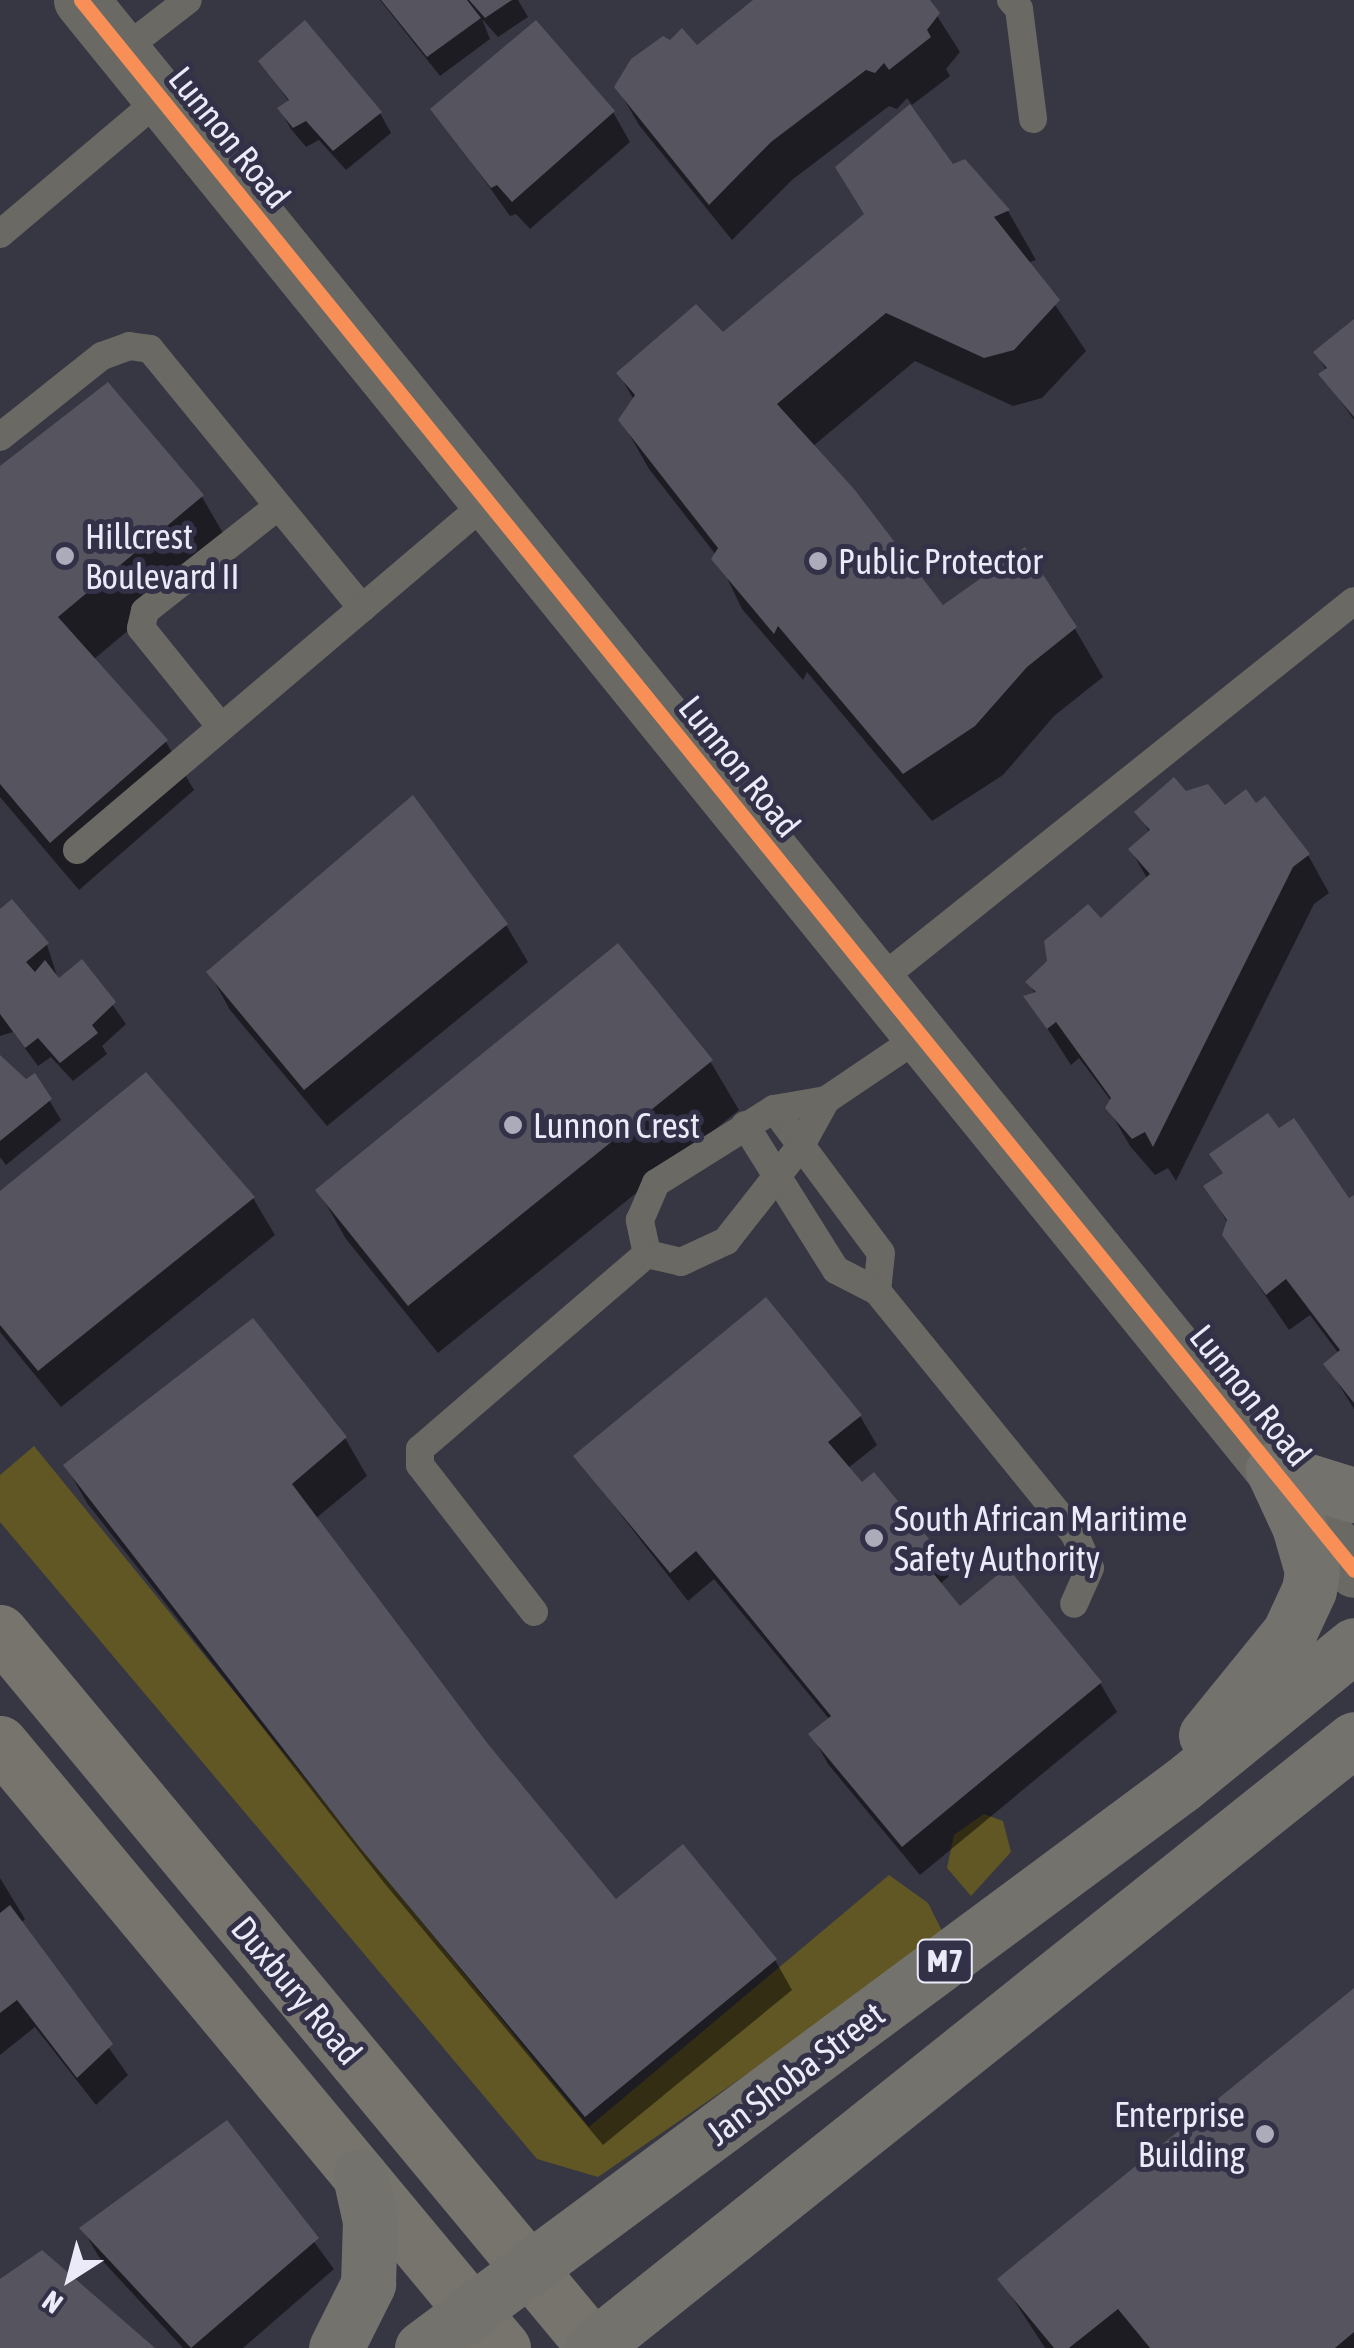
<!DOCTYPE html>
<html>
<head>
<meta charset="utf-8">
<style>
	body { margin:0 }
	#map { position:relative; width:1354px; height:2348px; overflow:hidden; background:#373643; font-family:"Asap Condensed",sans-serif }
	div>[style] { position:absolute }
	.forest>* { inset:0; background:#605724 }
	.shadow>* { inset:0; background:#0007 }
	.building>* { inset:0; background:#55545f }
	.service>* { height:28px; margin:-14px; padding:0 14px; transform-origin:14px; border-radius:14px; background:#6a6963 }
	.minor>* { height:55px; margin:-27.5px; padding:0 27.5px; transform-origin:27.5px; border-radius:27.5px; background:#6a6963 }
	.secondary>* { height:55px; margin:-27.5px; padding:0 27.5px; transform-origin:27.5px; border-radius:27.5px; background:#76746d }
	.primary>* { height:55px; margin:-27.5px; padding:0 27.5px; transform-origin:27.5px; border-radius:27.5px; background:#74726d }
	.cycleway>* { height:15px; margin:-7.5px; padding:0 7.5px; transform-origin:7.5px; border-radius:7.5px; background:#f78f57 }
	.dots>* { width:28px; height:28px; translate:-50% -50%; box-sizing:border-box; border:5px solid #333148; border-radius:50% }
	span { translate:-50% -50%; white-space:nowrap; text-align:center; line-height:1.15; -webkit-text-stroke:10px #333148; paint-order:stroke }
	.shield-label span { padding:2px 8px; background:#333148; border:2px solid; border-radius:8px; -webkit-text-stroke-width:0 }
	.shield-label { font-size:32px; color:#ebeaf9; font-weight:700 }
	.street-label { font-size:35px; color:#ebeaf9 }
	.poi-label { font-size:35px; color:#ebeaf9 }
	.left { translate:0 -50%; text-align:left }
	.right { translate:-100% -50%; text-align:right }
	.north { position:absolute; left:20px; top:2228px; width:100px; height:100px; -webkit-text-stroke:8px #333148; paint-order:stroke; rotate:216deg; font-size:28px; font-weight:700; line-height:40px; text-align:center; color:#ebeaf9 }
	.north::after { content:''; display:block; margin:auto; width:35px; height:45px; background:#ebeaf9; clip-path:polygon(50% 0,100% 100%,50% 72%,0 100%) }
</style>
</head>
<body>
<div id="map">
	<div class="forest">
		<div style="clip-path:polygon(34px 1446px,589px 2127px,889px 1875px,928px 1903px,945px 1937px,598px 2177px,537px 2159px,0 1522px,0 1475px)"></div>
		<div style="clip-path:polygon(984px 1814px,1003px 1821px,1011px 1852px,971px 1896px,947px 1868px,954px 1835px)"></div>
	</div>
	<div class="shadow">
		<div style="clip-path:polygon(380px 0,518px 0,528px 17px,498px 37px,482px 19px,490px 39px,440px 76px)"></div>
		<div style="clip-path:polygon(757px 0,927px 0,960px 52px,946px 69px,950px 76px,912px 105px,907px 98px,897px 109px,889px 106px,792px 180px,732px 240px,639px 125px,617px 87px,696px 48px)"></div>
		<div style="clip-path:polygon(261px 61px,380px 113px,391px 133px,346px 170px,319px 140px,306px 147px,291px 129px,280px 109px,289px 102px)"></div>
		<div style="clip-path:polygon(434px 110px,613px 112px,630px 142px,530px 229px,516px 214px,510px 216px)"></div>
		<div style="clip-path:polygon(965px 162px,1008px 211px,1036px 260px,1027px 263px,1086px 351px,1042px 398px,1013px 406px,915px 361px,812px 447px,942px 608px,1075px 629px,1103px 677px,1054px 716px,1003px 775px,932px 821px,807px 672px,803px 680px,742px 609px,716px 555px,649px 469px,621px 420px,634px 400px,619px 374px,723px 336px)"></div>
		<div style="clip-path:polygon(1354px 322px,1354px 420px,1322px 375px,1327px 371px,1316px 353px)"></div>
		<div style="clip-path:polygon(0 469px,202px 497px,230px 545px,93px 660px,166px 742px,194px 790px,79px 890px,0 797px)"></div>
		<div style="clip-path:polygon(1185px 794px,1308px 855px,1329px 893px,1314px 904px,1176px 1181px,1168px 1168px,1155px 1175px,1130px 1146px,1108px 1108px,1112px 1102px,1079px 1058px,1071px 1065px,1027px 997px,1036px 995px,1028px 982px,1148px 880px,1131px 850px,1150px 833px,1138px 812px)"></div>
		<div style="clip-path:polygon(11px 903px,47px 945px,59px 982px,82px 962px,126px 1024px,102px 1046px,107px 1054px,73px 1081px,51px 1057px,38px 1066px,13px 1032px,0 1036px,0 913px)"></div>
		<div style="clip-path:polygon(506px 925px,528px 962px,327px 1126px,230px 1010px,209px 972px)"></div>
		<div style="clip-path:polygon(0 1058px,26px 1083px,35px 1076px,61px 1120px,6px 1165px,0 1157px)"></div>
		<div style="clip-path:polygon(710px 1061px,739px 1110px,438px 1353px,346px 1239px,318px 1190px)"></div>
		<div style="clip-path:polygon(1207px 1187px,1354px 1198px,1354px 1409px,1326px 1364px,1339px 1354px,1310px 1315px,1289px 1330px,1224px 1235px,1228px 1224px)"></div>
		<div style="clip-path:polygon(0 1194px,253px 1198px,275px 1235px,61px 1407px,0 1332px)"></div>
		<div style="clip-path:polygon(860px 1416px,877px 1445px,847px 1469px,862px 1486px,873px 1476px,932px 1547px,949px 1576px,939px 1585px,960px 1609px,1100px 1683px,1117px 1712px,920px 1875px,828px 1764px,812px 1735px,830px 1720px,714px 1579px,688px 1601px,576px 1457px)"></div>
		<div style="clip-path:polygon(345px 1438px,367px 1476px,315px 1519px,486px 1746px,616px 1903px,775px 1960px,792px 1990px,603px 2145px,385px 1884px,87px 1503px,66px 1466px)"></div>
		<div style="clip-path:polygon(0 1878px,25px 1919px,21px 1923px,128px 2075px,96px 2105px,35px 2027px,0 2055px)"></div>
		<div style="clip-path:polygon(1354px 1991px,1354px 2348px,1045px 2348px,1000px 2279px)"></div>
		<div style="clip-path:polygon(226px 2123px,334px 2269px,243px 2348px,183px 2348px,99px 2257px,82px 2228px)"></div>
	</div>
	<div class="building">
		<div style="clip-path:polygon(381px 0,467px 0,481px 18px,427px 57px)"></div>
		<div style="clip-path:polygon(469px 0,512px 0,485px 18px)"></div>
		<div style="clip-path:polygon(753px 0,930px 0,940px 13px,927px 30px,931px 37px,889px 70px,884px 63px,875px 73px,866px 70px,771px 142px,709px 205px,614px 87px,631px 59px,663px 36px,670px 40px,682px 28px,697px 45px)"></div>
		<div style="clip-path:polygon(305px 20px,382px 112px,333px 151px,306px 121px,293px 128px,277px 108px,289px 100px,258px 61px)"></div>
		<div style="clip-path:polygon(536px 20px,615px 111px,512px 202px,497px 185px,491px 188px,430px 109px)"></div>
		<div style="clip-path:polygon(910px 104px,953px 164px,965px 159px,1010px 210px,994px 217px,1060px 300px,1014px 350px,984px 358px,886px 313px,777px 404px,854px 489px,943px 605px,1025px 547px,1077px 627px,1027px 667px,975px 726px,903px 774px,778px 626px,774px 634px,711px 559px,718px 548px,618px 420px,635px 395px,616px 373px,696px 304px,723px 332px,864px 214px,835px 167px)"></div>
		<div style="clip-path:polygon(1354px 319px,1354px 417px,1318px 374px,1327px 368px,1313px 352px)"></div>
		<div style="clip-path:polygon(108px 382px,204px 495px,58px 617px,168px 740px,50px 843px,0 784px,0 466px)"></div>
		<div style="clip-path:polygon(1174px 777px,1186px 791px,1208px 784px,1225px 805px,1246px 789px,1256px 803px,1265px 796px,1310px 854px,1293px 867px,1153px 1147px,1145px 1132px,1132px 1139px,1105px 1108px,1111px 1098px,1056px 1022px,1047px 1029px,1023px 996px,1036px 992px,1025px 982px,1047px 961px,1044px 941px,1088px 904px,1101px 918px,1150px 874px,1128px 849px,1150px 830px,1134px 812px)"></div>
		<div style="clip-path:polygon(413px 795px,508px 924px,304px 1090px,206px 972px)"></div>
		<div style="clip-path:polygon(12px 899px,49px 943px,26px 962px,35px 972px,45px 960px,59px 978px,82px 959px,116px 1002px,92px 1025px,98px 1033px,60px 1063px,38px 1038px,25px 1048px,0 1014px,0 909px)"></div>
		<div style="clip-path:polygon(618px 943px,713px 1060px,408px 1306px,315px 1190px)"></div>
		<div style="clip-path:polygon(0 1055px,26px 1079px,35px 1073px,52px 1099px,0 1141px)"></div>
		<div style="clip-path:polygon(146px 1072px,255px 1197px,38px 1371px,0 1325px,0 1191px)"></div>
		<div style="clip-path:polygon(1268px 1113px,1279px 1128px,1294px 1118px,1349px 1198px,1354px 1195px,1354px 1403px,1323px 1364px,1340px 1350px,1286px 1279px,1266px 1295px,1222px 1235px,1227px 1220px,1203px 1186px,1223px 1173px,1209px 1154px)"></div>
		<div style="clip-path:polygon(766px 1297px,862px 1415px,828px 1442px,862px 1482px,874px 1472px,934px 1545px,920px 1557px,960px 1606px,1007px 1567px,1102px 1682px,902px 1847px,808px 1734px,831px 1716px,696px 1551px,670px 1573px,573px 1456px)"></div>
		<div style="clip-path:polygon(253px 1318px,347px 1437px,292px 1484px,488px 1744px,616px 1899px,683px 1844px,777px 1959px,585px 2117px,361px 1849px,63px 1465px)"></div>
		<div style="clip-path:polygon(10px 1905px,113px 2044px,77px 2078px,17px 2000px,0 2013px,0 1913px)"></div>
		<div style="clip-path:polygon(1354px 1988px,1354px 2332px,1335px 2348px,1150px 2348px,1118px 2309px,1069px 2348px,1054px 2348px,997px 2279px)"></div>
		<div style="clip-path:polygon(227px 2120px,319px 2238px,191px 2348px,79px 2228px)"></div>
		<div style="clip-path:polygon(42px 2250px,155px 2348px,0 2348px,0 2279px)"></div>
	</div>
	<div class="service">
		<div style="left:1011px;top:0;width:12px;rotate:48deg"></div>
		<div style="left:1019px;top:9px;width:111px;rotate:82.7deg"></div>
		<div style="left:122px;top:51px;width:83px;rotate:-37.7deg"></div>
		<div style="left:0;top:234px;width:211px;rotate:-40.2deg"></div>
		<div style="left:0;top:437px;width:130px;rotate:-38.5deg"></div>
		<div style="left:102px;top:356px;width:29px;rotate:-20deg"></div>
		<div style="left:129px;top:346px;width:21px;rotate:8deg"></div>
		<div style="left:150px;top:349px;width:335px;rotate:50.7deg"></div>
		<div style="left:221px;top:727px;width:127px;rotate:-128.9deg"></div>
		<div style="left:141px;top:628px;width:17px;rotate:-77deg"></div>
		<div style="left:145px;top:611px;width:168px;rotate:-38.2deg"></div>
		<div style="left:77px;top:850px;width:538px;rotate:-40.32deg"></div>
		<div style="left:877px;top:982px;width:610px;rotate:-38.62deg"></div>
		<div style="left:774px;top:1109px;width:179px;rotate:53.4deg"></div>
		<div style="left:881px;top:1253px;width:38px;rotate:96deg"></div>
		<div style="left:745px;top:1125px;width:171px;rotate:57.9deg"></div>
		<div style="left:836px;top:1270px;width:46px;rotate:27.1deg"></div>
		<div style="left:877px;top:1291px;width:314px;rotate:50.9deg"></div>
		<div style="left:1075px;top:1535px;width:36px;rotate:66deg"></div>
		<div style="left:1090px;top:1568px;width:39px;rotate:114deg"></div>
		<div style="left:647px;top:1254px;width:35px;rotate:-102deg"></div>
		<div style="left:640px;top:1220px;width:40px;rotate:-66.6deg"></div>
		<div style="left:656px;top:1183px;width:139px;rotate:-32.1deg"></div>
		<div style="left:774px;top:1109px;width:53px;rotate:-9.8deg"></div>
		<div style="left:826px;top:1100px;width:115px;rotate:-34deg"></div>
		<div style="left:647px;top:1254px;width:35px;rotate:13deg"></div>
		<div style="left:681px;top:1262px;width:50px;rotate:-25deg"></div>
		<div style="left:726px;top:1241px;width:120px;rotate:-51.8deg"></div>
		<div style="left:800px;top:1147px;width:54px;rotate:-61deg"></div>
		<div style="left:534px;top:1612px;width:186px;rotate:-127.8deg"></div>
		<div style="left:420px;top:1465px;width:16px;rotate:-90deg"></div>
		<div style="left:420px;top:1449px;width:299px;rotate:-40.7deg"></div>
	</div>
	<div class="minor">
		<div style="left:81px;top:0;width:2021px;rotate:50.96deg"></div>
	</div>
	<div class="secondary">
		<div style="left:0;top:1632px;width:930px;rotate:50.28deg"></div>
		<div style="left:0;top:1743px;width:787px;rotate:50.26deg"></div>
	</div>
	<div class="primary">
		<div style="left:1273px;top:1470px;width:85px;rotate:17.2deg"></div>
		<div style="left:1206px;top:1735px;width:132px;rotate:-50.9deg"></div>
		<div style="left:1289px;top:1633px;width:47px;rotate:-65.1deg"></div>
		<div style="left:1309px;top:1590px;width:19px;rotate:-81deg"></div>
		<div style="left:1312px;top:1571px;width:47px;rotate:-106.1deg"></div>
		<div style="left:1299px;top:1526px;width:62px;rotate:-114.9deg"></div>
		<div style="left:336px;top:2348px;width:72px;rotate:-63.4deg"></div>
		<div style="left:368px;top:2284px;width:63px;rotate:-88.2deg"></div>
		<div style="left:370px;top:2221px;width:46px;rotate:-102.5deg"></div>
		<div style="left:422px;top:2348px;width:947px;rotate:-36.54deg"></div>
		<div style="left:1183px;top:1784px;width:220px;rotate:-39.1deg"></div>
		<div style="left:592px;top:2348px;width:975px;rotate:-38.63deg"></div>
	</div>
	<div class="cycleway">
		<div style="left:81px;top:0;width:2021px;rotate:50.96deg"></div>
	</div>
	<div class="dots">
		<div style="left:65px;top:556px;background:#acabb9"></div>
		<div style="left:818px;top:561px;background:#acabb9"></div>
		<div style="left:513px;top:1125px;background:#acabb9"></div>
		<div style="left:874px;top:1538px;background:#acabb9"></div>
		<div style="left:1265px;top:2134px;background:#acabb9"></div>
	</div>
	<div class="shield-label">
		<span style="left:945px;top:1961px">M7</span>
	</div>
	<div class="street-label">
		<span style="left:230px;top:137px;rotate:51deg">Lunnon Road</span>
		<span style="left:740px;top:766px;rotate:51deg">Lunnon Road</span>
		<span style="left:1251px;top:1395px;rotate:51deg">Lunnon Road</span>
		<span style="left:297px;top:1990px;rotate:50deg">Duxbury Road</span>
		<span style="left:795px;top:2073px;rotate:-37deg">Jan Shoba Street</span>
	</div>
	<div class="poi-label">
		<span class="left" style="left:85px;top:556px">Hillcrest<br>Boulevard II</span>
		<span class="left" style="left:838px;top:561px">Public Protector</span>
		<span class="left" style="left:533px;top:1125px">Lunnon Crest</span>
		<span class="left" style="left:894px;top:1538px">South African Maritime<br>Safety Authority</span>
		<span class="right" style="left:1245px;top:2134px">Enterprise<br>Building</span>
	</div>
	<div class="north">N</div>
</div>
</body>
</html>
